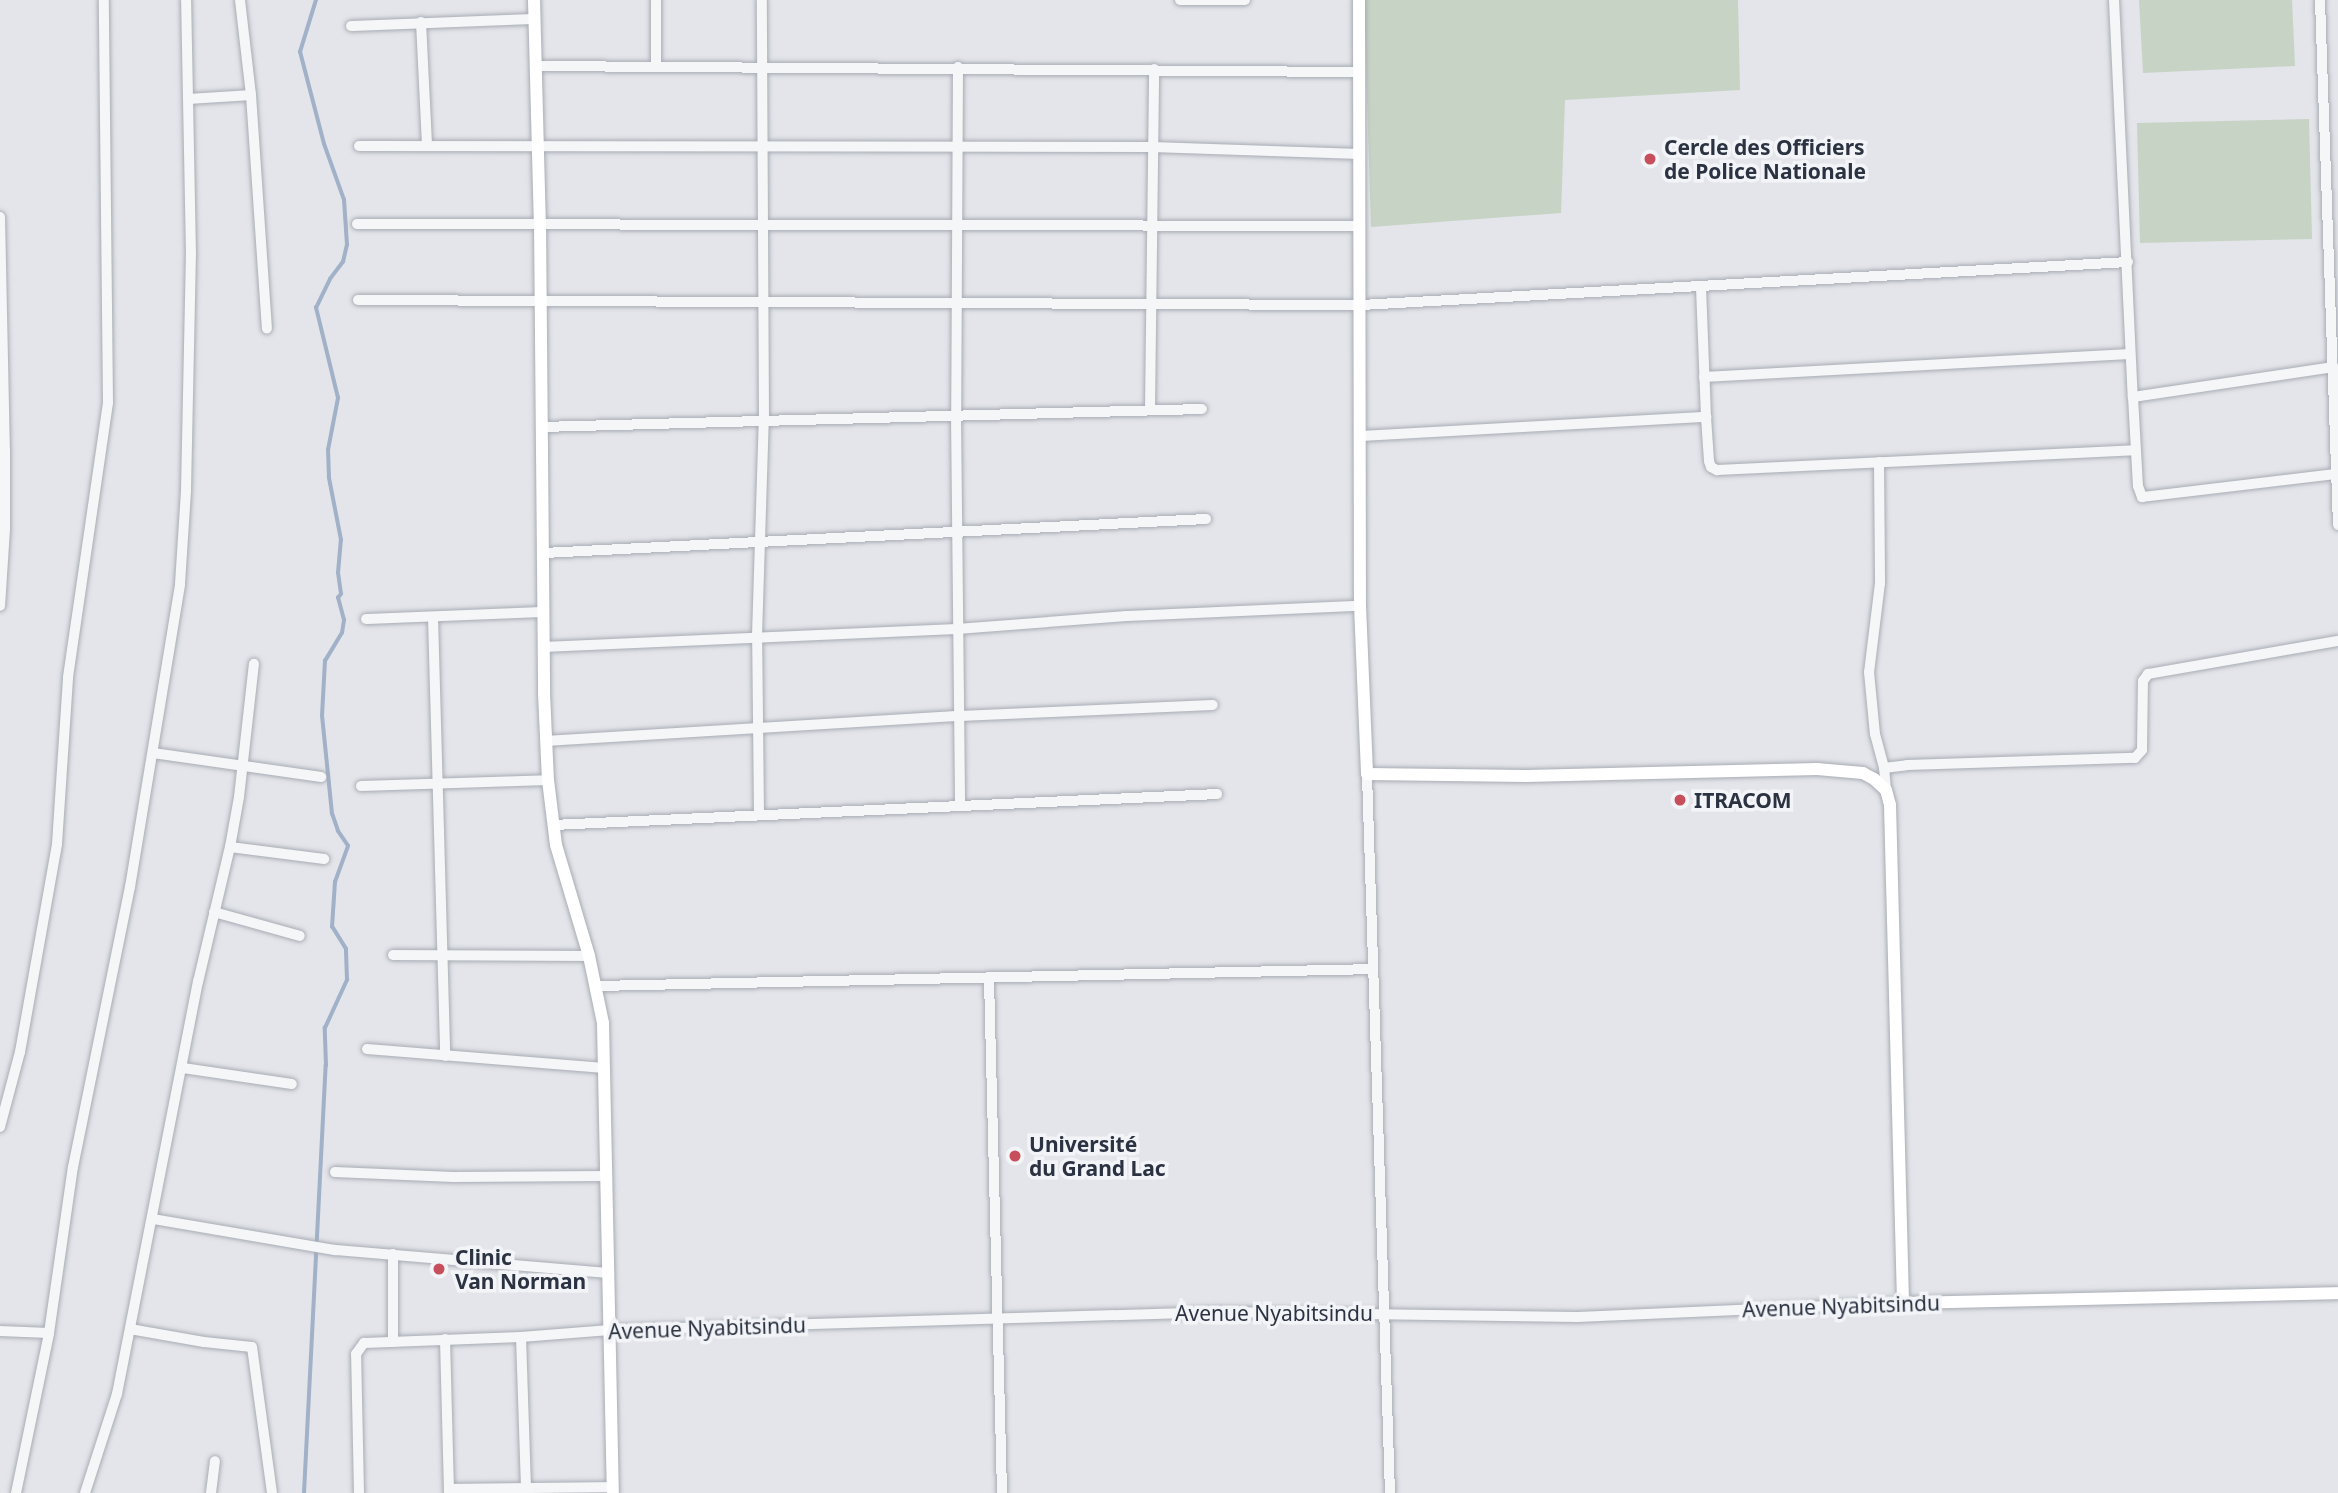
<!DOCTYPE html>
<html>
<head>
<meta charset="utf-8">
<style>
	body { margin:0 }
	#map { position:relative; width:2338px; height:1493px; overflow:hidden; background:#e3e5ea; font-family:"Noto Sans",sans-serif }
	div>[style] { position:absolute }
	.green>* { inset:0; background:#c7d3c4 }
	.stream>* { height:3.5px; margin:-1.75px; padding:0 1.75px; transform-origin:1.75px; border-radius:1.75px; background:#a0b1c8 }
	.roads { filter:drop-shadow(0 0 2px #a8acb4) drop-shadow(0 0 2px #a8acb4) }
	.street>* { height:10px; margin:-5px; padding:0 5px; transform-origin:5px; border-radius:5px; background:#f5f6f8 }
	.secondary>* { height:12px; margin:-6px; padding:0 6px; transform-origin:6px; border-radius:6px; background:#fff }
	.dots>* { width:19px; height:19px; translate:-50% -50%; box-sizing:border-box; border:4px solid #f2f4f7; border-radius:50% }
	span { translate:-50% -50%; white-space:nowrap; text-align:center; line-height:1.15; -webkit-text-stroke:7px #f2f4f7; paint-order:stroke }
	.poi-label { font-size:21px; color:#2b3241; font-weight:700 }
	.left { translate:0 -50%; text-align:left }
	.street-label { font-size:21px; color:#2b3241 }
</style>
</head>
<body>
<div id="map">
	<div class="green">
		<div style="clip-path:polygon(1364px 0,1738px 0,1740px 90px,1565px 100px,1561px 213px,1371px 227px)"></div>
		<div style="clip-path:polygon(2139px 0,2292px 0,2295px 66px,2143px 73px)"></div>
		<div style="clip-path:polygon(2309px 119px,2312px 239px,2140px 243px,2137px 123px)"></div>
	</div>
	<div class="stream">
		<div style="left:304px;top:1493px;width:428px;rotate:-87.1deg"></div>
		<div style="left:326px;top:1066px;width:38px;rotate:-92deg"></div>
		<div style="left:325px;top:1028px;width:53px;rotate:-65.4deg"></div>
		<div style="left:347px;top:980px;width:31px;rotate:-92deg"></div>
		<div style="left:346px;top:949px;width:26px;rotate:-122deg"></div>
		<div style="left:332px;top:927px;width:45px;rotate:-86.2deg"></div>
		<div style="left:335px;top:882px;width:38px;rotate:-70deg"></div>
		<div style="left:348px;top:846px;width:18px;rotate:-124deg"></div>
		<div style="left:338px;top:831px;width:18px;rotate:-109deg"></div>
		<div style="left:332px;top:814px;width:99px;rotate:-95.8deg"></div>
		<div style="left:322px;top:716px;width:55px;rotate:-86.9deg"></div>
		<div style="left:325px;top:661px;width:33px;rotate:-59deg"></div>
		<div style="left:342px;top:633px;width:13px;rotate:-81deg"></div>
		<div style="left:344px;top:620px;width:23px;rotate:-105deg"></div>
		<div style="left:338px;top:598px;width:5px;rotate:-53deg"></div>
		<div style="left:341px;top:594px;width:21px;rotate:-98deg"></div>
		<div style="left:338px;top:573px;width:33px;rotate:-85deg"></div>
		<div style="left:341px;top:540px;width:63px;rotate:-101deg"></div>
		<div style="left:329px;top:478px;width:28px;rotate:-92deg"></div>
		<div style="left:328px;top:450px;width:53px;rotate:-79.1deg"></div>
		<div style="left:338px;top:398px;width:93px;rotate:-103.7deg"></div>
		<div style="left:316px;top:308px;width:32px;rotate:-64deg"></div>
		<div style="left:330px;top:279px;width:21px;rotate:-53deg"></div>
		<div style="left:343px;top:262px;width:17px;rotate:-77deg"></div>
		<div style="left:347px;top:245px;width:45px;rotate:-93.8deg"></div>
		<div style="left:344px;top:200px;width:59px;rotate:-109.7deg"></div>
		<div style="left:324px;top:144px;width:95px;rotate:-104.6deg"></div>
		<div style="left:300px;top:52px;width:54px;rotate:-72.9deg"></div>
	</div>
	<div class="roads">
		<div class="street">
			<div style="left:240px;top:0;width:96px;rotate:83.4deg"></div>
			<div style="left:251px;top:95px;width:234px;rotate:86.1deg"></div>
			<div style="left:656px;top:0;width:67px;rotate:90deg"></div>
			<div style="left:1180px;top:0;width:65px"></div>
			<div style="left:2114px;top:0;width:397px;rotate:87.3deg"></div>
			<div style="left:2133px;top:397px;width:203px;rotate:-8.5deg"></div>
			<div style="left:2320px;top:0;width:525px;rotate:88.04deg"></div>
			<div style="left:421px;top:22px;width:124px;rotate:87.2deg"></div>
			<div style="left:351px;top:26px;width:183px;rotate:-2.2deg"></div>
			<div style="left:536px;top:66px;width:823px;rotate:0.42deg"></div>
			<div style="left:958px;top:67px;width:348px;rotate:90.3deg"></div>
			<div style="left:956px;top:415px;width:390px;rotate:89.4deg"></div>
			<div style="left:189px;top:99px;width:62px;rotate:-3.7deg"></div>
			<div style="left:359px;top:146px;width:793px;rotate:0.07deg"></div>
			<div style="left:1152px;top:147px;width:208px;rotate:1.9deg"></div>
			<div style="left:0;top:217px;width:233px;rotate:88.8deg"></div>
			<div style="left:5px;top:450px;width:79px;rotate:90deg"></div>
			<div style="left:5px;top:529px;width:77px;rotate:93.7deg"></div>
			<div style="left:357px;top:224px;width:1003px;rotate:0.11deg"></div>
			<div style="left:1701px;top:287px;width:130px;rotate:87.8deg"></div>
			<div style="left:358px;top:300px;width:1003px;rotate:0.29deg"></div>
			<div style="left:1361px;top:305px;width:768px;rotate:-3.21deg"></div>
			<div style="left:1704px;top:377px;width:426px;rotate:-3.1deg"></div>
			<div style="left:2133px;top:397px;width:89px;rotate:86.8deg"></div>
			<div style="left:2138px;top:486px;width:12px;rotate:70deg"></div>
			<div style="left:2142px;top:497px;width:194px;rotate:-6.8deg"></div>
			<div style="left:1150px;top:409px;width:340px;rotate:-89.3deg"></div>
			<div style="left:541px;top:427px;width:661px;rotate:-1.56deg"></div>
			<div style="left:1361px;top:436px;width:346px;rotate:-3.2deg"></div>
			<div style="left:1706px;top:417px;width:44px;rotate:86.1deg"></div>
			<div style="left:1709px;top:461px;width:6px;rotate:72deg"></div>
			<div style="left:1711px;top:467px;width:7px;rotate:27deg"></div>
			<div style="left:1717px;top:470px;width:418px;rotate:-2.7deg"></div>
			<div style="left:1879px;top:462px;width:121px;rotate:89.5deg"></div>
			<div style="left:1880px;top:583px;width:90px;rotate:97deg"></div>
			<div style="left:1869px;top:672px;width:62px;rotate:84.5deg"></div>
			<div style="left:1875px;top:734px;width:35px;rotate:75deg"></div>
			<div style="left:544px;top:553px;width:663px;rotate:-2.94deg"></div>
			<div style="left:433px;top:617px;width:439px;rotate:88.4deg"></div>
			<div style="left:366px;top:619px;width:177px;rotate:-2.3deg"></div>
			<div style="left:543px;top:647px;width:414px;rotate:-2.5deg"></div>
			<div style="left:957px;top:629px;width:170px;rotate:-4.4deg"></div>
			<div style="left:1127px;top:616px;width:233px;rotate:-2.5deg"></div>
			<div style="left:546px;top:741px;width:414px;rotate:-3.5deg"></div>
			<div style="left:959px;top:716px;width:254px;rotate:-2.5deg"></div>
			<div style="left:153px;top:753px;width:170px;rotate:8.1deg"></div>
			<div style="left:1367px;top:774px;width:719px;rotate:88.17deg"></div>
			<div style="left:361px;top:786px;width:187px;rotate:-1.8deg"></div>
			<div style="left:1886px;top:790px;width:22px;rotate:-95deg"></div>
			<div style="left:1884px;top:768px;width:23px;rotate:-7deg"></div>
			<div style="left:1907px;top:765px;width:228px;rotate:-1.8deg"></div>
			<div style="left:2135px;top:758px;width:11px;rotate:-49deg"></div>
			<div style="left:2142px;top:750px;width:69px;rotate:-89.2deg"></div>
			<div style="left:2143px;top:681px;width:9px;rotate:-54deg"></div>
			<div style="left:2148px;top:674px;width:193px;rotate:-9.9deg"></div>
			<div style="left:759px;top:815px;width:179px;rotate:-90.6deg"></div>
			<div style="left:757px;top:636px;width:217px;rotate:-88.2deg"></div>
			<div style="left:764px;top:419px;width:419px;rotate:-90.3deg"></div>
			<div style="left:553px;top:825px;width:665px;rotate:-2.67deg"></div>
			<div style="left:230px;top:847px;width:95px;rotate:7.3deg"></div>
			<div style="left:214px;top:912px;width:89px;rotate:15.6deg"></div>
			<div style="left:393px;top:955px;width:196px;rotate:0.3deg"></div>
			<div style="left:989px;top:979px;width:514px;rotate:88.55deg"></div>
			<div style="left:597px;top:986px;width:776px;rotate:-1.25deg"></div>
			<div style="left:367px;top:1049px;width:238px;rotate:4.6deg"></div>
			<div style="left:183px;top:1068px;width:110px;rotate:8.4deg"></div>
			<div style="left:0;top:1127px;width:78px;rotate:-75.1deg"></div>
			<div style="left:20px;top:1052px;width:211px;rotate:-79.9deg"></div>
			<div style="left:57px;top:844px;width:167px;rotate:-86.2deg"></div>
			<div style="left:68px;top:677px;width:277px;rotate:-81.7deg"></div>
			<div style="left:108px;top:403px;width:403px;rotate:-90.6deg"></div>
			<div style="left:335px;top:1172px;width:118px;rotate:2.4deg"></div>
			<div style="left:453px;top:1177px;width:153px;rotate:-0.4deg"></div>
			<div style="left:153px;top:1219px;width:185px;rotate:9.7deg"></div>
			<div style="left:335px;top:1250px;width:275px;rotate:4.8deg"></div>
			<div style="left:393px;top:1254px;width:88px;rotate:90deg"></div>
			<div style="left:130px;top:1329px;width:75px;rotate:10deg"></div>
			<div style="left:204px;top:1342px;width:48px;rotate:5.9deg"></div>
			<div style="left:252px;top:1347px;width:147px;rotate:82.2deg"></div>
			<div style="left:0;top:1331px;width:49px;rotate:2.3deg"></div>
			<div style="left:521px;top:1337px;width:152px;rotate:88.1deg"></div>
			<div style="left:445px;top:1339px;width:154px;rotate:88.5deg"></div>
			<div style="left:449px;top:1489px;width:164px;rotate:-0.7deg"></div>
			<div style="left:16px;top:1493px;width:163px;rotate:-78.3deg"></div>
			<div style="left:49px;top:1333px;width:168px;rotate:-81.8deg"></div>
			<div style="left:73px;top:1167px;width:286px;rotate:-78.5deg"></div>
			<div style="left:130px;top:887px;width:307px;rotate:-80.6deg"></div>
			<div style="left:180px;top:584px;width:94px;rotate:-86.3deg"></div>
			<div style="left:186px;top:490px;width:235px;rotate:-88.8deg"></div>
			<div style="left:191px;top:255px;width:255px;rotate:-91.1deg"></div>
			<div style="left:85px;top:1493px;width:104px;rotate:-72.1deg"></div>
			<div style="left:117px;top:1394px;width:420px;rotate:-78.9deg"></div>
			<div style="left:198px;top:982px;width:139px;rotate:-76.7deg"></div>
			<div style="left:230px;top:847px;width:51px;rotate:-79.8deg"></div>
			<div style="left:239px;top:797px;width:134px;rotate:-83.6deg"></div>
			<div style="left:211px;top:1493px;width:32px;rotate:-83deg"></div>
			<div style="left:359px;top:1493px;width:139px;rotate:-91.2deg"></div>
			<div style="left:356px;top:1354px;width:14px;rotate:-54deg"></div>
			<div style="left:364px;top:1343px;width:157px;rotate:-2.2deg"></div>
			<div style="left:521px;top:1337px;width:89px;rotate:-4.5deg"></div>
			<div style="left:610px;top:1330px;width:609px;rotate:-1.69deg"></div>
			<div style="left:1219px;top:1312px;width:358px;rotate:0.8deg"></div>
			<div style="left:1577px;top:1317px;width:326px;rotate:-2.5deg"></div>
		</div>
		<div class="secondary">
			<div style="left:534px;top:0;width:222px;rotate:88.5deg"></div>
			<div style="left:540px;top:222px;width:471px;rotate:89.5deg"></div>
			<div style="left:544px;top:693px;width:87px;rotate:87.4deg"></div>
			<div style="left:548px;top:780px;width:65px;rotate:83deg"></div>
			<div style="left:556px;top:845px;width:116px;rotate:73.4deg"></div>
			<div style="left:589px;top:956px;width:68px;rotate:78.2deg"></div>
			<div style="left:603px;top:1023px;width:470px;rotate:88.8deg"></div>
			<div style="left:1359px;top:0;width:606px;rotate:89.91deg"></div>
			<div style="left:1360px;top:606px;width:168px;rotate:87.6deg"></div>
			<div style="left:1367px;top:774px;width:159px;rotate:0.7deg"></div>
			<div style="left:1526px;top:776px;width:291px;rotate:-1.4deg"></div>
			<div style="left:1817px;top:769px;width:46px;rotate:5deg"></div>
			<div style="left:1863px;top:773px;width:13px;rotate:29deg"></div>
			<div style="left:1874px;top:779px;width:16px;rotate:43deg"></div>
			<div style="left:1886px;top:790px;width:16px;rotate:75deg"></div>
			<div style="left:1890px;top:805px;width:498px;rotate:88.5deg"></div>
			<div style="left:1903px;top:1303px;width:435px;rotate:-1.3deg"></div>
		</div>
	</div>
	<div class="dots">
		<div style="left:1650px;top:159px;background:#c74f5b"></div>
		<div style="left:1680px;top:800px;background:#c74f5b"></div>
		<div style="left:1015px;top:1156px;background:#c74f5b"></div>
		<div style="left:439px;top:1269px;background:#c74f5b"></div>
	</div>
	<div class="poi-label">
		<span class="left" style="left:1664px;top:159px">Cercle des Officiers<br>de Police Nationale</span>
		<span class="left" style="left:1694px;top:800px">ITRACOM</span>
		<span class="left" style="left:1029px;top:1156px">Université<br>du Grand Lac</span>
		<span class="left" style="left:455px;top:1269px">Clinic<br>Van Norman</span>
	</div>
	<div class="street-label">
		<span style="left:1841px;top:1306px;rotate:-2deg">Avenue Nyabitsindu</span>
		<span style="left:1274px;top:1313px">Avenue Nyabitsindu</span>
		<span style="left:707px;top:1328px;rotate:-2deg">Avenue Nyabitsindu</span>
	</div>
</div>
</body>
</html>
